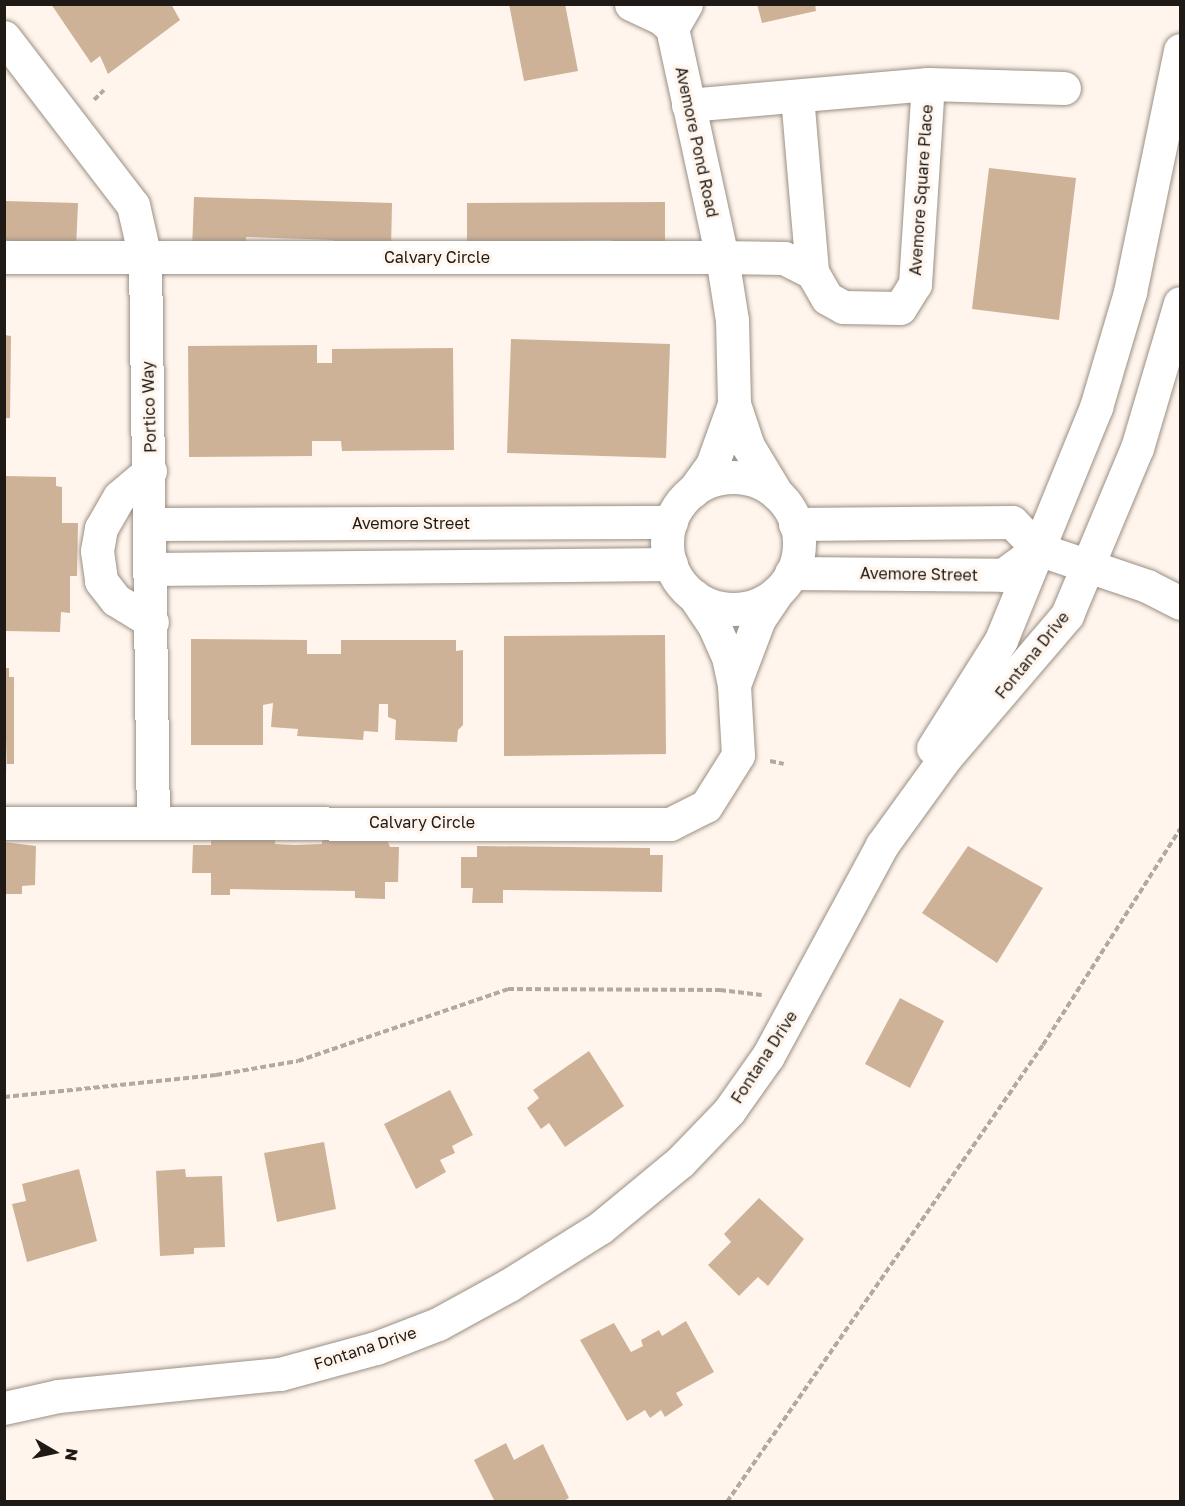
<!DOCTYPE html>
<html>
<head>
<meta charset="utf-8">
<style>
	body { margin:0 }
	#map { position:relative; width:1185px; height:1506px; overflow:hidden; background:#fff5ec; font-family:"Golos Text",sans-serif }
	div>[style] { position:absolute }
	.building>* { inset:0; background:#ceb297 }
	.path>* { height:4px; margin-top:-2px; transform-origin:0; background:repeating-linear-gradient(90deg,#b1a9a2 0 6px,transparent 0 9px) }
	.roads { filter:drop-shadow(0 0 2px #9a8f84) drop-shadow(0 0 2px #9a8f84) }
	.minor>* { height:33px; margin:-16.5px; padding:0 16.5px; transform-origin:16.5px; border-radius:16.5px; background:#fff }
	.minor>.ring { margin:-16.5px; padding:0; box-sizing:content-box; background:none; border:33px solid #fff; border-radius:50% }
	span { translate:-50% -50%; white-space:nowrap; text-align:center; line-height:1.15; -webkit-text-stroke:6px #fff5ec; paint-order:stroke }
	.street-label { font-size:16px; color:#1f1a16 }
	.frame { position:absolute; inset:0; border:6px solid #1f1a16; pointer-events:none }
	.north { position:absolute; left:24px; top:1422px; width:60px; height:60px; -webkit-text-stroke:4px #fff5ec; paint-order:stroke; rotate:99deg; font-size:16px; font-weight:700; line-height:24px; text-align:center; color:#1f1a16 }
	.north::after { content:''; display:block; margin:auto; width:21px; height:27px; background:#1f1a16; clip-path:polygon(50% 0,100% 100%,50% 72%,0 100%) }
</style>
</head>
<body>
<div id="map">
	<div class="building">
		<div style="clip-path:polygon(51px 4px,171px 4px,180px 20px,108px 74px,100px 56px,91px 63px)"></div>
		<div style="clip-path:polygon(509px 4px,565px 4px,578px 71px,524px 81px)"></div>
		<div style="clip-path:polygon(757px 4px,815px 4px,816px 11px,762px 23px)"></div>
		<div style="clip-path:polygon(989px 168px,1076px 178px,1059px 320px,972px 309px)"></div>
		<div style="clip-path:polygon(194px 197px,392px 203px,391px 250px,334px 248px,334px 240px,246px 237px,246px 251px,192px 249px)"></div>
		<div style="clip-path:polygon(4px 201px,78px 203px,76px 249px,4px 240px)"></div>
		<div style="clip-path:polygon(665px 202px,665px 241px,612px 250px,612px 240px,467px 242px,467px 203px)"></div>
		<div style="clip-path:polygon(4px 335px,11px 336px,10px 418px,4px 418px)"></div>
		<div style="clip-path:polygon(511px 339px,670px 344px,666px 458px,507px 453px)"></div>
		<div style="clip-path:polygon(317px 345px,317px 363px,332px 363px,332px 349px,453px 348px,454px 450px,342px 451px,341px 441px,312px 441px,312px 456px,189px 457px,188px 346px)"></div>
		<div style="clip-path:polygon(4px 476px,56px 477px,56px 486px,62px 487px,62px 523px,78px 523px,77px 576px,70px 576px,70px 613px,61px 612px,60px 632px,4px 631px)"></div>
		<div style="clip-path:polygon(665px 635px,666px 754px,504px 756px,504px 636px)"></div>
		<div style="clip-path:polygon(191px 639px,307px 640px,307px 654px,341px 654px,341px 640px,456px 640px,456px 651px,463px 650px,463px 725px,458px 730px,457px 742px,395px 740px,396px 720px,388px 717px,388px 704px,379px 704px,378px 732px,364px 731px,363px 740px,297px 736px,298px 729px,271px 727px,273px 703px,263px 705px,263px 745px,191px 745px)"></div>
		<div style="clip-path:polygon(4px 668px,9px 668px,9px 677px,14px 677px,14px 764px,7px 764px,7px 774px)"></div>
		<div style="clip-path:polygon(211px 840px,275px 840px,275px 844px,294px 845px,322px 844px,322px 840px,387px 840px,390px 847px,399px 847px,398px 882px,385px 882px,385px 899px,355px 898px,355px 891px,230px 889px,230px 895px,211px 895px,211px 873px,192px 873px,193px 845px,211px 845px)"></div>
		<div style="clip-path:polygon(4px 842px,36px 846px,35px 885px,22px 886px,22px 894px,4px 894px)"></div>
		<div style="clip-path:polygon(477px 846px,650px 848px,650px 855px,663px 855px,662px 892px,503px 890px,503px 903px,472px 903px,473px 888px,461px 888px,461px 857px,477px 857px)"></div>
		<div style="clip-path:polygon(968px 846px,1043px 888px,997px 963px,922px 913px)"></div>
		<div style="clip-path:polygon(900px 998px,944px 1021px,910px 1088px,865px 1064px)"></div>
		<div style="clip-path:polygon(589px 1051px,624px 1106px,565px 1147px,549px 1123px,541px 1129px,527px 1108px,539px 1098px,533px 1090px)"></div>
		<div style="clip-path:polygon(450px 1090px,473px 1135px,452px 1146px,455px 1153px,440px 1160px,446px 1172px,416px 1189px,384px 1124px)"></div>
		<div style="clip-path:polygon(324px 1142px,336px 1209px,277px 1222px,264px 1153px)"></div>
		<div style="clip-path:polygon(79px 1169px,97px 1241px,27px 1262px,12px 1204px,26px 1201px,22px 1184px)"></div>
		<div style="clip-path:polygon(185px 1169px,186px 1177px,222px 1176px,225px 1247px,194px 1248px,194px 1254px,160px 1256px,156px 1171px)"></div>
		<div style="clip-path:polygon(759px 1198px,804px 1239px,768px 1286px,758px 1277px,739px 1296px,708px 1265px,731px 1242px,724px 1234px)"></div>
		<div style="clip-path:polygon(686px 1321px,714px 1372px,676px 1393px,683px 1405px,665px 1417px,661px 1410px,650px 1418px,645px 1410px,627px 1421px,580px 1340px,614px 1323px,631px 1352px,643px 1346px,641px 1340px,659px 1330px,662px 1336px)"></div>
		<div style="clip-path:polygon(506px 1443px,514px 1460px,543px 1444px,569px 1498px,562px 1502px,495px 1502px,474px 1460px)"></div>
	</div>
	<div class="path">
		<div style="left:94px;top:100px;width:14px;rotate:-45deg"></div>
		<div style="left:770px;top:761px;width:14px;rotate:12deg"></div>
		<div style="left:4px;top:1097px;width:213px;rotate:-5.9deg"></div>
		<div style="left:216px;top:1075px;width:83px;rotate:-9.7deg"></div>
		<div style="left:298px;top:1061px;width:222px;rotate:-18.9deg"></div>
		<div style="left:508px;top:989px;width:212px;rotate:0.3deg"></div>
		<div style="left:720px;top:990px;width:42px;rotate:6.8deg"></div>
		<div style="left:727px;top:1502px;width:556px;rotate:-55.34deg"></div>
		<div style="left:1043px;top:1045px;width:256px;rotate:-57.6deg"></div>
	</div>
	<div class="roads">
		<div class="minor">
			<div style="left:631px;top:4px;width:33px;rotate:25deg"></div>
			<div style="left:661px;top:18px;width:15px;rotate:42deg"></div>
			<div style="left:686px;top:4px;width:28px;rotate:120deg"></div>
			<div style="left:672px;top:28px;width:234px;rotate:77.7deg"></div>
			<div style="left:722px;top:257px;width:62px;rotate:0.9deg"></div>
			<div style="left:784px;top:258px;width:31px;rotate:27deg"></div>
			<div style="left:812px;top:272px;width:30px;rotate:60deg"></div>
			<div style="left:827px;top:298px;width:18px;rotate:29deg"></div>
			<div style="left:843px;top:307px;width:57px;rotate:1deg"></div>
			<div style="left:900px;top:308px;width:28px;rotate:-58deg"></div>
			<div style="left:915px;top:284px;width:200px;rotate:-86.3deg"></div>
			<div style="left:4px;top:37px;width:212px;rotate:52.5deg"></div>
			<div style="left:133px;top:205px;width:54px;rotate:77.2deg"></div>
			<div style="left:145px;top:258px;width:563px;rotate:89.19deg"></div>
			<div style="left:797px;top:96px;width:177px;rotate:85.1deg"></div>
			<div style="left:688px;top:105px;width:241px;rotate:-5deg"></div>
			<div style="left:928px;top:84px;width:136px;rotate:1.7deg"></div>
			<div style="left:4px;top:257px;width:718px"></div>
			<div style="left:722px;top:257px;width:64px;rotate:81deg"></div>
			<div style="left:732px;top:320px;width:84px;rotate:88.6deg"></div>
			<div style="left:734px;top:404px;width:65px;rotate:109.8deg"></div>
			<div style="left:712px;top:465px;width:32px;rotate:126deg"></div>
			<div style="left:734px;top:404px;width:44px;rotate:71.6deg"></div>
			<div style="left:748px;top:446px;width:56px;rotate:58.9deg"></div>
			<div style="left:150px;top:471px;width:40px;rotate:140deg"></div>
			<div style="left:119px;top:497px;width:36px;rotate:120deg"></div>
			<div style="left:101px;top:528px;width:23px;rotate:100deg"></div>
			<div style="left:97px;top:551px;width:30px;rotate:82deg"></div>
			<div style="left:101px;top:581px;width:24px;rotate:52deg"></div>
			<div style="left:116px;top:600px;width:42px;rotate:31.4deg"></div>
			<div class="ring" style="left:667px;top:477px;width:99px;height:99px"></div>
			<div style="left:151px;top:524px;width:520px;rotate:-0.22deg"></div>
			<div style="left:795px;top:524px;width:217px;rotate:-0.5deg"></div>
			<div style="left:1012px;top:522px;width:37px;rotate:46deg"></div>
			<div style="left:1038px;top:549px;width:115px;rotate:18.7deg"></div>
			<div style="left:1147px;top:586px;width:37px;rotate:27deg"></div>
			<div style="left:151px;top:569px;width:520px;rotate:-0.55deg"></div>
			<div style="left:791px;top:573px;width:212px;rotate:0.5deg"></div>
			<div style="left:1003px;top:575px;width:44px;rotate:-36.6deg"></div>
			<div style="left:734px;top:685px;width:71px;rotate:-69.3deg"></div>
			<div style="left:759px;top:619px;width:32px;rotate:-56deg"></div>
			<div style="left:933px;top:748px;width:128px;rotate:-57.8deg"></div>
			<div style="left:1001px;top:640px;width:252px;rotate:-67.8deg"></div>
			<div style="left:1096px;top:407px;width:120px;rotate:-73.5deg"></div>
			<div style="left:1130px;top:292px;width:247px;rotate:-78.3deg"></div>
			<div style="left:4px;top:823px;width:666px;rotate:0.09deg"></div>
			<div style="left:670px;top:824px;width:40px;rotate:-26.6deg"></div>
			<div style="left:706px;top:806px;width:60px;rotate:-57.9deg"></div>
			<div style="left:738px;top:755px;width:70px;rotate:-93.3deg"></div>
			<div style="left:734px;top:685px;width:29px;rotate:-102deg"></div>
			<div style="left:728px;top:657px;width:36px;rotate:-114deg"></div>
			<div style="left:713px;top:624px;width:34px;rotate:-124deg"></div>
			<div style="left:4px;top:1408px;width:55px;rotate:-12.5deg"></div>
			<div style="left:58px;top:1396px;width:223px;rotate:-5.7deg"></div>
			<div style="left:280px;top:1374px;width:99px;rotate:-15.2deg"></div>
			<div style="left:376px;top:1348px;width:66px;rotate:-21.2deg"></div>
			<div style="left:438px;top:1324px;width:81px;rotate:-28.8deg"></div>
			<div style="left:509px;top:1285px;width:107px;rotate:-32.1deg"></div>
			<div style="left:600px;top:1228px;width:104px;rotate:-39.5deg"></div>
			<div style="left:680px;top:1162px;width:71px;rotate:-46.1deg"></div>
			<div style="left:729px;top:1111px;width:67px;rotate:-54.7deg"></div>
			<div style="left:768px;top:1056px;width:240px;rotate:-61.6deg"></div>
			<div style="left:882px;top:845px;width:107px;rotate:-54.1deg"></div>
			<div style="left:945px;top:758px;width:188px;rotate:-49.5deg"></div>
			<div style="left:1067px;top:615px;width:181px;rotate:-67.3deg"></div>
			<div style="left:1137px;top:448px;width:151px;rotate:-73.5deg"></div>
		</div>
	</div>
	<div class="street-label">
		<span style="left:697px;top:142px;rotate:78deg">Avemore Pond Road</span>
		<span style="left:921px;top:190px;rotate:-86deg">Avemore Square Place</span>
		<span style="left:437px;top:257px">Calvary Circle</span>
		<span style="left:149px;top:407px;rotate:-92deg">Portico Way</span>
		<span style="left:411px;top:523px">Avemore Street</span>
		<span style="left:919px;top:574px;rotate:1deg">Avemore Street</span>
		<span style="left:1032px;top:655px;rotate:-51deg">Fontana Drive</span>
		<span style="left:422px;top:822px">Calvary Circle</span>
		<span style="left:764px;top:1057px;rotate:-57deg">Fontana Drive</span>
		<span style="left:365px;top:1348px;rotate:-18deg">Fontana Drive</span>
	</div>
	<div class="frame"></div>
	<div class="north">N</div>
</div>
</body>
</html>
